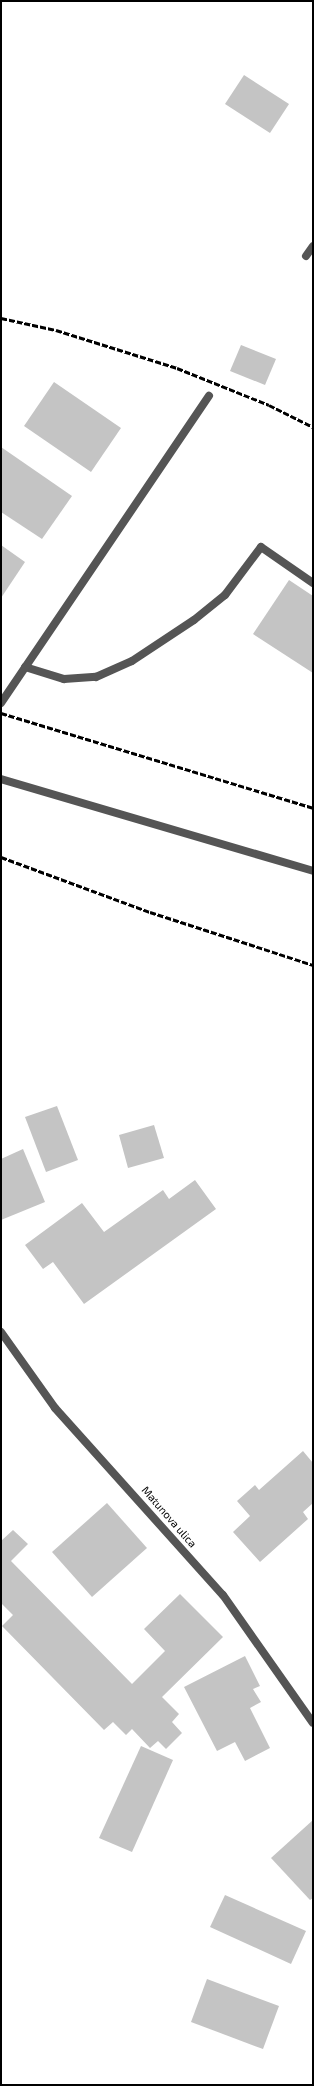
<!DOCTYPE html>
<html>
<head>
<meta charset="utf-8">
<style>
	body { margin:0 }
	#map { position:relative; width:314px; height:2086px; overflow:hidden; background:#fff; font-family:"Exo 2",sans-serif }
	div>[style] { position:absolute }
	.building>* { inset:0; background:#c4c4c4 }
	.lane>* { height:8px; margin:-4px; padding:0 4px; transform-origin:4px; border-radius:4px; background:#555 }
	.street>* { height:8px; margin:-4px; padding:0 4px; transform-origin:4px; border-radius:4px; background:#555 }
	.rail>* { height:3px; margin-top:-1.5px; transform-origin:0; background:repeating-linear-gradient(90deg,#000 0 6px,transparent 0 8px) }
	span { translate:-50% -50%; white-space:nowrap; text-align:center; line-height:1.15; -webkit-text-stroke:4px #fff; paint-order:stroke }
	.street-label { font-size:11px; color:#000 }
	.frame { position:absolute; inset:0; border:2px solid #000; pointer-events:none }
</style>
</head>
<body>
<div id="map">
	<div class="building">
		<div style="clip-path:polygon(244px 75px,289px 104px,270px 133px,225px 104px)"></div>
		<div style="clip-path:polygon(241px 345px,276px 359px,265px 385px,230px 371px)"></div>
		<div style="clip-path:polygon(54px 382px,121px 428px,91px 472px,24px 426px)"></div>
		<div style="clip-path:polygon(1px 447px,72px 496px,42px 539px,1px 512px)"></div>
		<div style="clip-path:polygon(1px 545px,25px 562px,1px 598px)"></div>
		<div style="clip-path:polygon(289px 580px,313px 596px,313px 673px,253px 634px)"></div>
		<div style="clip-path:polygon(57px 1106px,78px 1160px,46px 1172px,25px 1117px)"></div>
		<div style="clip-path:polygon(154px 1125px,164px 1158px,128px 1168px,119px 1135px)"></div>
		<div style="clip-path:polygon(23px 1149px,45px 1202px,1px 1220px,1px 1159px)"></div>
		<div style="clip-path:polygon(195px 1180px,216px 1209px,84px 1304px,53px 1262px,43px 1269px,25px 1245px,82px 1203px,104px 1232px,163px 1190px,169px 1199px)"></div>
		<div style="clip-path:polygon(303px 1451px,313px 1463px,313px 1503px,303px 1512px,308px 1519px,260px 1562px,233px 1532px,250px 1516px,237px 1501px,255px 1485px,259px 1490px)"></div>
		<div style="clip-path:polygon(107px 1503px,147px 1548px,92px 1597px,52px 1552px)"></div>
		<div style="clip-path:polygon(13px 1530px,28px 1544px,11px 1561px,132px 1684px,165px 1651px,144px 1629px,180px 1594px,223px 1637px,162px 1697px,179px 1714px,172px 1722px,182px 1733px,166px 1749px,158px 1741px,150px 1748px,132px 1729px,126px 1735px,113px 1722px,104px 1730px,2px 1626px,13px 1615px,1px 1603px,1px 1541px)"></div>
		<div style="clip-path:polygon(245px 1656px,260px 1686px,253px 1689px,261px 1702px,250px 1708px,270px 1748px,245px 1761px,235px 1742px,217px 1751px,184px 1687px)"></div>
		<div style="clip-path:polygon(141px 1746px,173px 1760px,132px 1852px,99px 1838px)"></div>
		<div style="clip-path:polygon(313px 1820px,313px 1898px,310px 1900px,271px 1858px)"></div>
		<div style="clip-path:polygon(225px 1895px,306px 1931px,291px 1964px,210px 1927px)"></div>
		<div style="clip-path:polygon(207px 1979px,279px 2006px,263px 2049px,191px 2022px)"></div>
	</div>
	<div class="lane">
		<div style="left:306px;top:256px;width:12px;rotate:-55deg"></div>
		<div style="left:25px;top:667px;width:41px;rotate:17.1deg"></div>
		<div style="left:64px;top:679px;width:32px;rotate:-4deg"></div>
		<div style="left:96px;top:677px;width:39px;rotate:-24deg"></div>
		<div style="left:132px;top:661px;width:74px;rotate:-33.5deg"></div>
		<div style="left:194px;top:620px;width:40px;rotate:-39deg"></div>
		<div style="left:225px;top:595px;width:60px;rotate:-53.1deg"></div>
		<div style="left:261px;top:547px;width:63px;rotate:34.7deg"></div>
		<div style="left:1px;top:703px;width:371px;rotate:-55.9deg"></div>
		<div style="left:1px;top:779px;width:325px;rotate:16.4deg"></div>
	</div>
	<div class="street">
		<div style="left:1px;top:1332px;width:93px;rotate:54.6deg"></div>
		<div style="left:55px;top:1408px;width:251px;rotate:48.1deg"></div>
		<div style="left:223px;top:1595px;width:156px;rotate:54.9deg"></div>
	</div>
	<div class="rail">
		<div style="left:1px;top:318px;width:56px;rotate:12.3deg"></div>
		<div style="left:56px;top:330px;width:127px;rotate:17.4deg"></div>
		<div style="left:177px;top:368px;width:99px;rotate:21.9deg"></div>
		<div style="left:269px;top:405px;width:49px;rotate:26.6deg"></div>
		<div style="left:1px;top:713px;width:326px;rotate:16.9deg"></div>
		<div style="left:1px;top:857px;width:159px;rotate:20.3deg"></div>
		<div style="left:150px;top:912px;width:171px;rotate:18deg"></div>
	</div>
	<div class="street-label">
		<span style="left:169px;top:1517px;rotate:49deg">Matunova ulica</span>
	</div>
	<div class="frame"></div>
</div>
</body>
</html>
